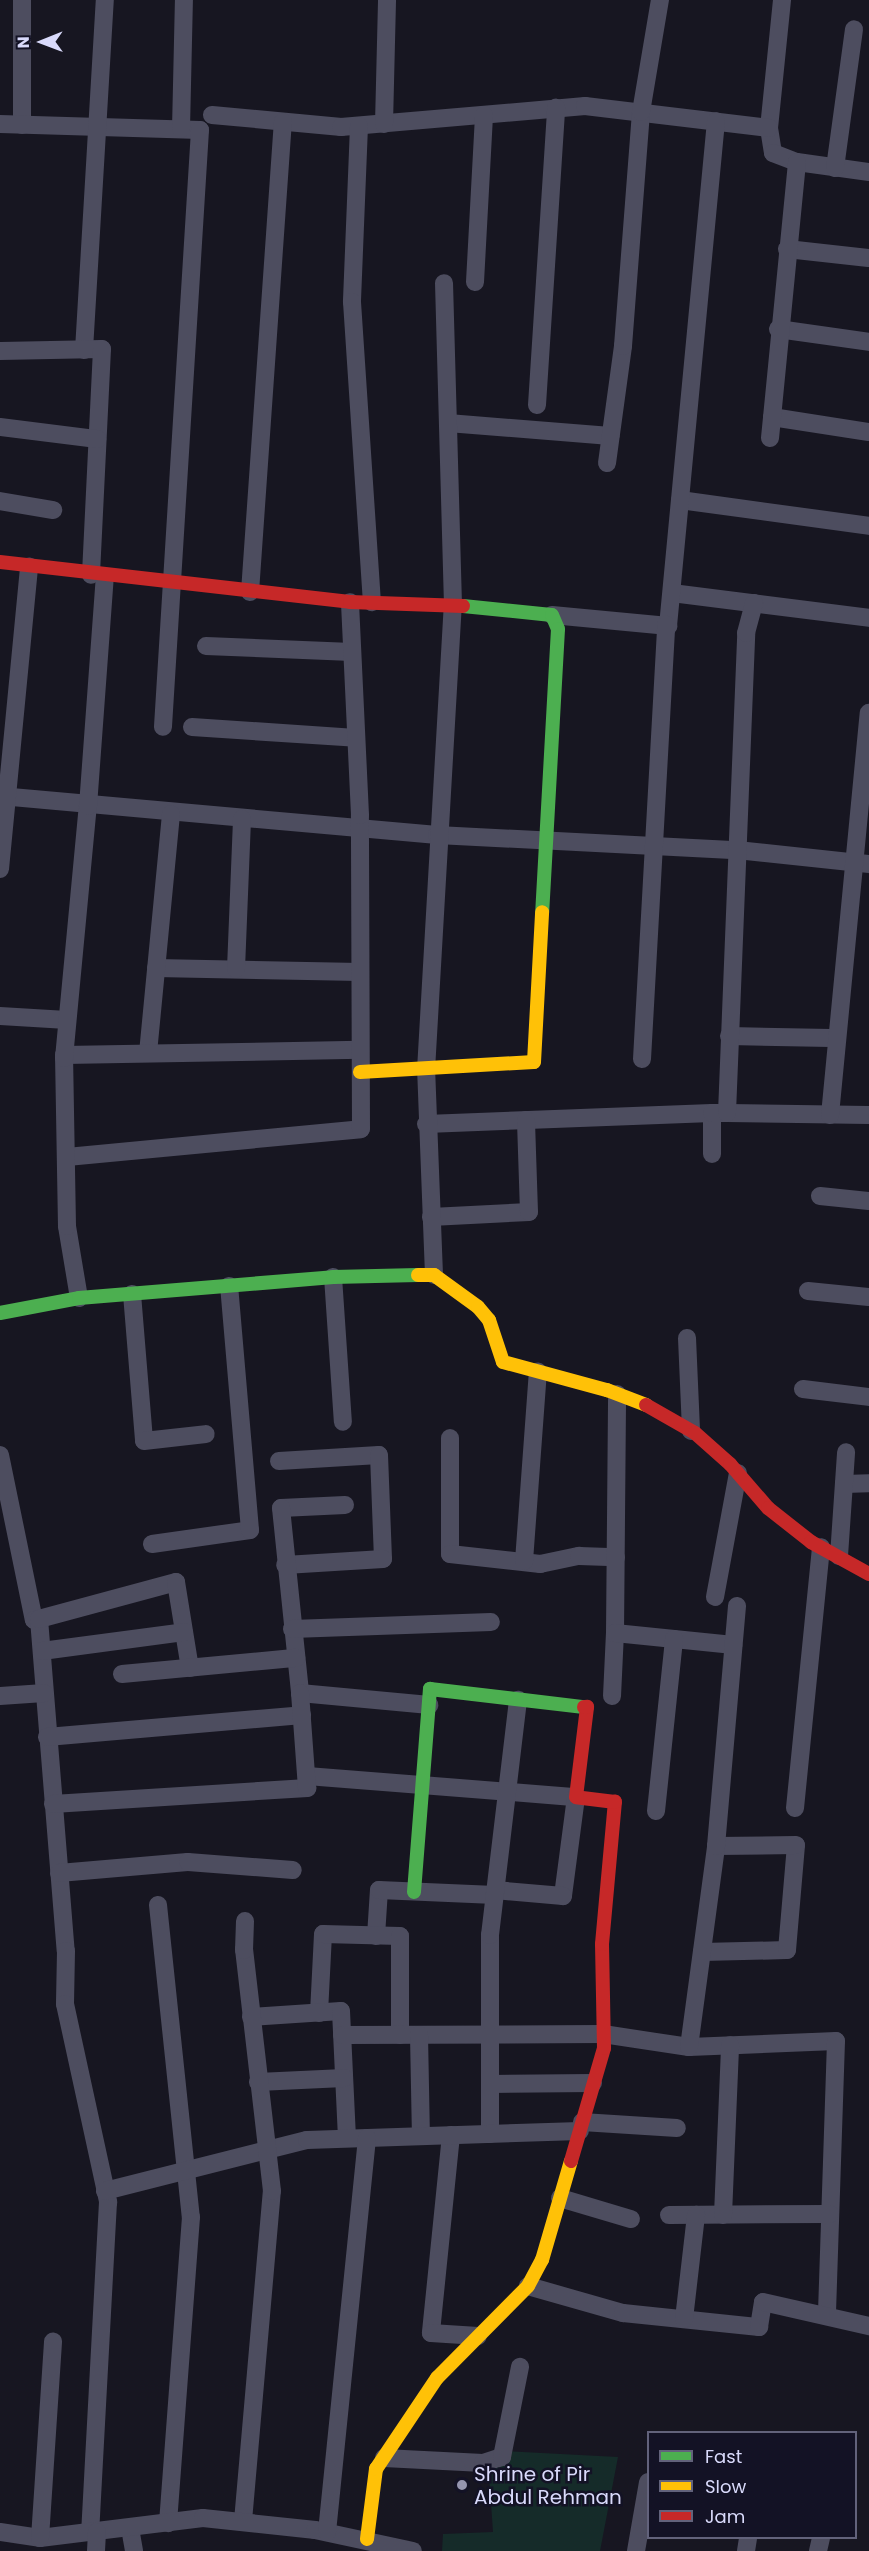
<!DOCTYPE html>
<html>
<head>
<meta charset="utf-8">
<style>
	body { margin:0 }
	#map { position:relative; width:869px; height:2551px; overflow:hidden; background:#171621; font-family:Poppins,sans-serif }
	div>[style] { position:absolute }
	.green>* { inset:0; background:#152b29 }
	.street>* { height:18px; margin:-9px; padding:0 9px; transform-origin:9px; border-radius:9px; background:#4d4d5f }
	.fast>* { height:14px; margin:-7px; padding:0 7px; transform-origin:7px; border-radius:7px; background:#4caf50 }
	.slow>* { height:14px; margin:-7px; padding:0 7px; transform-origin:7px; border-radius:7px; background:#ffc107 }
	.jam>* { height:14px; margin:-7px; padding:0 7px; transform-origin:7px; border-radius:7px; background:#c62828 }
	.dots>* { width:16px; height:16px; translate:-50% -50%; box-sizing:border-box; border:3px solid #131225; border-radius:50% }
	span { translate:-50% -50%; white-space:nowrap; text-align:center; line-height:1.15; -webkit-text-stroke:5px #131225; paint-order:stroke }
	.poi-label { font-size:20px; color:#d9dafb }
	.left { translate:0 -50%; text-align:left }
	.legend { position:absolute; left:647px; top:2431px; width:210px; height:108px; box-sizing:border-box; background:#131225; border:2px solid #62627b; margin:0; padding:8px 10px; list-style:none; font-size:18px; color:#d9dafb }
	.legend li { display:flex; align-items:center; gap:12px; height:30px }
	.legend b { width:30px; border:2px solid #62627b }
	.north { position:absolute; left:12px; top:12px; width:60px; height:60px; -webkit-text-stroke:4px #131225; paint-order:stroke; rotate:269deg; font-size:16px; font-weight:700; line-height:24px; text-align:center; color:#d9dafb }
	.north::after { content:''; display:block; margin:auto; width:21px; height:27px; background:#d9dafb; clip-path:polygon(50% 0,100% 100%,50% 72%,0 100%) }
</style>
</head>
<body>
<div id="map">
	<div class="green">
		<div style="clip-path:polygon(503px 2451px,618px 2457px,600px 2551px,442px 2551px,443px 2534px,493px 2532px,488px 2461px)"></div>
	</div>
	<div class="street">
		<div style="left:22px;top:0;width:125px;rotate:90deg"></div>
		<div style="left:782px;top:0;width:129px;rotate:95.8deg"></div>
		<div style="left:769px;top:128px;width:25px;rotate:81deg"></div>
		<div style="left:773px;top:153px;width:26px;rotate:21deg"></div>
		<div style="left:797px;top:162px;width:73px;rotate:7.9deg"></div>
		<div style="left:212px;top:115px;width:130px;rotate:5.3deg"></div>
		<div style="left:341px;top:127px;width:245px;rotate:-4.9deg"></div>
		<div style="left:585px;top:106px;width:185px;rotate:6.8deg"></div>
		<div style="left:0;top:124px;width:200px;rotate:1.7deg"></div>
		<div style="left:200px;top:130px;width:598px;rotate:93.55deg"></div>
		<div style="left:384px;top:124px;width:124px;rotate:-88.6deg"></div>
		<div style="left:359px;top:126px;width:176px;rotate:92.3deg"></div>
		<div style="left:352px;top:302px;width:301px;rotate:86.2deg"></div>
		<div style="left:181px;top:129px;width:129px;rotate:-88.7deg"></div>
		<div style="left:835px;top:168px;width:140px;rotate:-82.2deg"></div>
		<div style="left:787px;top:249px;width:82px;rotate:6.3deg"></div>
		<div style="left:475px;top:282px;width:167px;rotate:-86.9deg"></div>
		<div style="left:778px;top:329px;width:92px;rotate:8.1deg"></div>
		<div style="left:84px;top:350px;width:351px;rotate:-86.6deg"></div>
		<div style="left:0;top:351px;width:102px;rotate:-1.1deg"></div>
		<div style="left:102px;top:349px;width:226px;rotate:92.8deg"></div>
		<div style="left:537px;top:405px;width:298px;rotate:-86.3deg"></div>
		<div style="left:772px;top:417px;width:98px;rotate:8.8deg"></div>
		<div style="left:448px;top:423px;width:163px;rotate:4.6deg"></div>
		<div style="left:0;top:427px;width:98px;rotate:7.1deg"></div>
		<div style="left:770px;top:438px;width:277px;rotate:-84.4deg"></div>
		<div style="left:607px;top:463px;width:118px;rotate:-82.2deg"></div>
		<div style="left:623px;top:346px;width:235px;rotate:-85.6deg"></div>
		<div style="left:641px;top:112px;width:114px;rotate:-80.4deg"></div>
		<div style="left:680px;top:500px;width:191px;rotate:7.8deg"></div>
		<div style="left:0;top:501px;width:54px;rotate:9.6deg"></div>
		<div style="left:250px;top:592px;width:471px;rotate:-86deg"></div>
		<div style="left:672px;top:593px;width:199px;rotate:7.2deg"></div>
		<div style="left:552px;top:615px;width:117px;rotate:5.4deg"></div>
		<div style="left:668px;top:626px;width:507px;rotate:-84.57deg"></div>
		<div style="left:206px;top:646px;width:146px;rotate:2.4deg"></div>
		<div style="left:192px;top:727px;width:164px;rotate:3.8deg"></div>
		<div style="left:0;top:796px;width:439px;rotate:5.1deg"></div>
		<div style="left:437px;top:835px;width:300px;rotate:2.9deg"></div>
		<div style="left:737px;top:850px;width:133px;rotate:6.1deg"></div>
		<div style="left:0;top:869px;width:304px;rotate:-84.5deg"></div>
		<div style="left:156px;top:968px;width:204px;rotate:1.1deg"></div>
		<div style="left:236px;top:969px;width:150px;rotate:-87.7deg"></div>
		<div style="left:0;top:1016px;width:67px;rotate:3.4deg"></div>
		<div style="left:729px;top:1036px;width:102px;rotate:1.1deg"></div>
		<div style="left:148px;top:1053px;width:240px;rotate:-84.5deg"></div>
		<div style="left:64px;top:1055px;width:296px;rotate:-1deg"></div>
		<div style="left:642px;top:1059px;width:435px;rotate:-86.8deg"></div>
		<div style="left:727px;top:1113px;width:142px;rotate:0.8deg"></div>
		<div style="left:830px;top:1115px;width:404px;rotate:-84.5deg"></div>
		<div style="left:426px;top:1124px;width:286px;rotate:-2.2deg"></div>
		<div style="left:712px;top:1154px;width:41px;rotate:-90deg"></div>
		<div style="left:712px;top:1113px;width:15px"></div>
		<div style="left:727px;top:1113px;width:480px;rotate:-87.7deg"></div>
		<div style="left:746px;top:633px;width:31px;rotate:-75deg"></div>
		<div style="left:67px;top:1157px;width:295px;rotate:-5.4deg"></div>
		<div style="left:361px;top:1129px;width:314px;rotate:-90.2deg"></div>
		<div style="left:360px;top:815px;width:213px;rotate:-92.7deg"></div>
		<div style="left:820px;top:1196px;width:49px;rotate:5.8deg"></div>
		<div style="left:431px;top:1217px;width:98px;rotate:-2.9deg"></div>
		<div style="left:529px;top:1212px;width:92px;rotate:-91.9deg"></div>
		<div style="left:434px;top:1275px;width:205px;rotate:-92.2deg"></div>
		<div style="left:426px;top:1070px;width:466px;rotate:-86.7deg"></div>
		<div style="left:453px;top:605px;width:322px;rotate:-91.6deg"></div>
		<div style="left:333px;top:1277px;width:145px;rotate:86.1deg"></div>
		<div style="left:808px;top:1291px;width:61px;rotate:5.6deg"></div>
		<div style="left:132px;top:1294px;width:147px;rotate:85.3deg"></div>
		<div style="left:144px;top:1441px;width:62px;rotate:-6.4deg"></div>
		<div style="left:79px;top:1298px;width:73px;rotate:-99.5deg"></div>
		<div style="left:67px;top:1226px;width:168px;rotate:-91deg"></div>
		<div style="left:64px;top:1058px;width:253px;rotate:-84.6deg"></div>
		<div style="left:88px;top:806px;width:230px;rotate:-85.8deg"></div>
		<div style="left:687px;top:1338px;width:93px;rotate:87.5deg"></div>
		<div style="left:803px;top:1389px;width:66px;rotate:6.9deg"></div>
		<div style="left:450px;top:1438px;width:116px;rotate:90deg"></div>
		<div style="left:450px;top:1554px;width:91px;rotate:6.3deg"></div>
		<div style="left:540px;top:1564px;width:40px;rotate:-12deg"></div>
		<div style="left:579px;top:1556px;width:37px;rotate:2deg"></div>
		<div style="left:0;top:1455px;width:168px;rotate:78.4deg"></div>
		<div style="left:34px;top:1620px;width:5px;rotate:-11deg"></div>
		<div style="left:39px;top:1619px;width:333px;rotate:85.4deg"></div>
		<div style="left:66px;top:1951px;width:53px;rotate:91.1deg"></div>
		<div style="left:65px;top:2004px;width:203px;rotate:77.7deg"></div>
		<div style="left:108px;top:2202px;width:331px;rotate:93.1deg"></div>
		<div style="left:279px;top:1461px;width:100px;rotate:-3.4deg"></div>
		<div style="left:379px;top:1455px;width:104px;rotate:87.8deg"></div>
		<div style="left:383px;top:1559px;width:98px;rotate:176.5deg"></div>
		<div style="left:844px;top:1484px;width:25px;rotate:-2deg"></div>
		<div style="left:345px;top:1505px;width:64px;rotate:177.3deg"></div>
		<div style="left:281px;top:1508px;width:186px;rotate:84.1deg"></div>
		<div style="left:300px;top:1693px;width:130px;rotate:5.3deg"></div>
		<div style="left:152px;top:1544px;width:99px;rotate:-8.1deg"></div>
		<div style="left:250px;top:1530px;width:245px;rotate:-94.9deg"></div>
		<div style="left:839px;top:1556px;width:104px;rotate:-86.1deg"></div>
		<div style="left:524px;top:1561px;width:190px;rotate:-85.8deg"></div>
		<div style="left:715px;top:1597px;width:126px;rotate:-79.5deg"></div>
		<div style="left:39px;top:1619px;width:142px;rotate:-15.1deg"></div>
		<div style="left:176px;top:1582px;width:87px;rotate:80.8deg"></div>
		<div style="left:292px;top:1629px;width:199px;rotate:-2deg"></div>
		<div style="left:615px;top:1633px;width:239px;rotate:-89.5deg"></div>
		<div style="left:42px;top:1651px;width:143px;rotate:-7.6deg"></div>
		<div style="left:122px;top:1674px;width:175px;rotate:-5.3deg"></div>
		<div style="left:0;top:1696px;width:44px;rotate:-3.9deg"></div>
		<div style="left:612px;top:1696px;width:63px;rotate:-87.3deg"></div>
		<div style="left:615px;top:1633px;width:119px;rotate:5.8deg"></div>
		<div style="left:47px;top:1737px;width:256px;rotate:-4.9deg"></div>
		<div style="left:307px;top:1776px;width:270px;rotate:4.5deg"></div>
		<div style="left:576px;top:1797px;width:100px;rotate:97.5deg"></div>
		<div style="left:563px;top:1896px;width:68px;rotate:-175deg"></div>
		<div style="left:53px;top:1804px;width:255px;rotate:-3.6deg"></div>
		<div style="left:307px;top:1788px;width:95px;rotate:-94.2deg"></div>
		<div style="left:795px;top:1808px;width:262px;rotate:-84.3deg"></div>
		<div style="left:656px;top:1811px;width:173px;rotate:-84deg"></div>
		<div style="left:59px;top:1873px;width:129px;rotate:-4.9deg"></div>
		<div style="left:188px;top:1862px;width:105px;rotate:4.4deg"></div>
		<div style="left:158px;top:1905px;width:314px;rotate:84deg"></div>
		<div style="left:191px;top:2217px;width:307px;rotate:94.3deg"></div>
		<div style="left:376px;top:1936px;width:46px;rotate:-86.3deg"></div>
		<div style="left:379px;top:1890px;width:116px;rotate:2.5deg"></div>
		<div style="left:702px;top:1952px;width:85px;rotate:-1.3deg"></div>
		<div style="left:787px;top:1950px;width:105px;rotate:-85.1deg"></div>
		<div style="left:796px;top:1845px;width:80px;rotate:179.3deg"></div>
		<div style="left:319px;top:2013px;width:79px;rotate:-87.1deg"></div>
		<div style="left:323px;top:1934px;width:77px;rotate:1.5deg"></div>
		<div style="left:400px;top:1936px;width:99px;rotate:90deg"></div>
		<div style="left:251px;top:2017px;width:90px;rotate:-3.8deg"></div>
		<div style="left:341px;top:2011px;width:127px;rotate:87.3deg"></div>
		<div style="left:342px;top:2035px;width:261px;rotate:-0.2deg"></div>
		<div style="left:603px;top:2034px;width:87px;rotate:8.6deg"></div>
		<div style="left:689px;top:2047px;width:147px;rotate:-2.3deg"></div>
		<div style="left:836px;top:2041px;width:275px;rotate:91.9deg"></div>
		<div style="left:419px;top:2035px;width:101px;rotate:88.9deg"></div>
		<div style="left:689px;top:2047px;width:203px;rotate:-82.3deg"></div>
		<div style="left:716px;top:1846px;width:241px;rotate:-85deg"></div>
		<div style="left:258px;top:2082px;width:86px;rotate:-2.7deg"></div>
		<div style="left:490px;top:2084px;width:103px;rotate:-0.6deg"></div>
		<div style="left:582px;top:2122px;width:95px;rotate:3.6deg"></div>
		<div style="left:490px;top:2134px;width:199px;rotate:-90deg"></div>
		<div style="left:490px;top:1935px;width:237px;rotate:-83.2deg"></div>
		<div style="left:451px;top:2135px;width:199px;rotate:95.8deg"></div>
		<div style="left:431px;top:2333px;width:47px;rotate:3.7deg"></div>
		<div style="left:105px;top:2191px;width:208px;rotate:-14.2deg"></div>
		<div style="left:307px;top:2140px;width:273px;rotate:-1.9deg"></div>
		<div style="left:560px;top:2198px;width:74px;rotate:16.5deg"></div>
		<div style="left:669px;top:2215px;width:161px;rotate:-0.4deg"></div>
		<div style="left:723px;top:2215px;width:170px;rotate:-87.6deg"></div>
		<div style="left:528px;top:2286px;width:99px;rotate:15.9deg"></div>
		<div style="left:623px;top:2313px;width:137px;rotate:5.9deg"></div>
		<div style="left:759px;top:2327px;width:25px;rotate:-81deg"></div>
		<div style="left:763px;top:2302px;width:109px;rotate:12.8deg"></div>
		<div style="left:684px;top:2319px;width:105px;rotate:-83.4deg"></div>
		<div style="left:384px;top:2458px;width:99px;rotate:2.9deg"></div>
		<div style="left:483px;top:2463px;width:20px;rotate:-18deg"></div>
		<div style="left:502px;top:2457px;width:92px;rotate:-78.7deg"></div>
		<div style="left:243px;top:2521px;width:331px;rotate:-85deg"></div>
		<div style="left:272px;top:2191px;width:243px;rotate:-96.6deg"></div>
		<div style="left:244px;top:1950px;width:29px;rotate:-88deg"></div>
		<div style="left:130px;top:2528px;width:23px;rotate:80deg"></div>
		<div style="left:0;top:2532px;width:40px;rotate:8.5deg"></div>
		<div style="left:40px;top:2538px;width:164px;rotate:-7deg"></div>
		<div style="left:203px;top:2518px;width:113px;rotate:6.1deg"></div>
		<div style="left:315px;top:2530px;width:100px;rotate:12.1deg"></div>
		<div style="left:327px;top:2532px;width:396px;rotate:-84.2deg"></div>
		<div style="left:40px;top:2538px;width:197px;rotate:-86.2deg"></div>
		<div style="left:96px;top:2551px;width:19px;rotate:-87deg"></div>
		<div style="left:636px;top:2551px;width:70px;rotate:-80.1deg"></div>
		<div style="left:746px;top:2551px;width:13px;rotate:-81deg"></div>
		<div style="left:818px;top:2551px;width:13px;rotate:-77deg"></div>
	</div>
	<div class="fast">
		<div style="left:463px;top:606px;width:89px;rotate:5.8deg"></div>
		<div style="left:552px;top:615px;width:15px;rotate:67deg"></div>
		<div style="left:558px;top:629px;width:283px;rotate:93.2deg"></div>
		<div style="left:0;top:1313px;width:80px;rotate:-10.8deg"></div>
		<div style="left:79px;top:1298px;width:255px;rotate:-4.7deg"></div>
		<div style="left:333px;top:1277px;width:85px;rotate:-1.3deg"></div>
		<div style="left:414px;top:1892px;width:204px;rotate:-85.5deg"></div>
		<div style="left:430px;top:1689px;width:155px;rotate:6.7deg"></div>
	</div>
	<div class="slow">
		<div style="left:360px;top:1072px;width:174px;rotate:-3.3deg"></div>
		<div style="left:534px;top:1062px;width:150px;rotate:-86.9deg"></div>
		<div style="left:418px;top:1275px;width:16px"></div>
		<div style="left:434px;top:1275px;width:54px;rotate:36deg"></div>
		<div style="left:478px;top:1307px;width:17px;rotate:50deg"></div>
		<div style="left:489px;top:1320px;width:44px;rotate:71.6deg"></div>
		<div style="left:503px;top:1362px;width:108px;rotate:15.1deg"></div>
		<div style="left:607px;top:1390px;width:42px;rotate:21deg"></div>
		<div style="left:367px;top:2539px;width:71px;rotate:-82.7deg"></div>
		<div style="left:376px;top:2469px;width:110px;rotate:-56.2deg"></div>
		<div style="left:437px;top:2378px;width:129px;rotate:-45.3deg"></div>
		<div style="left:528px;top:2286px;width:30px;rotate:-62deg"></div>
		<div style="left:542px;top:2260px;width:103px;rotate:-73.7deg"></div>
	</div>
	<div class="jam">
		<div style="left:0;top:562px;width:352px;rotate:6.5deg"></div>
		<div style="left:350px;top:602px;width:113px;rotate:2deg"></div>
		<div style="left:646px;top:1405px;width:56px;rotate:29.7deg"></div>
		<div style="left:695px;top:1433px;width:47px;rotate:41.5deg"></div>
		<div style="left:730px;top:1464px;width:58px;rotate:49.2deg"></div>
		<div style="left:768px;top:1508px;width:55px;rotate:38.3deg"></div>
		<div style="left:811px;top:1542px;width:66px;rotate:28.9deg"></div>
		<div style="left:571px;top:2161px;width:118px;rotate:-73.7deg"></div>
		<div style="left:604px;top:2048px;width:104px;rotate:-91.1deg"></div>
		<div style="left:602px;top:1944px;width:143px;rotate:-84.8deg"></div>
		<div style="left:615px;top:1802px;width:39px;rotate:-173deg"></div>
		<div style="left:576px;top:1797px;width:91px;rotate:-83deg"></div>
		<div style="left:587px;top:1707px;width:3px;rotate:180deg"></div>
	</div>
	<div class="dots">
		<div style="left:462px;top:2485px;background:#9595af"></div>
	</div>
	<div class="poi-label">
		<span class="left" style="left:474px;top:2486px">Shrine of Pir<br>Abdul Rehman</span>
	</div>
	<ul class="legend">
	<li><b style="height:8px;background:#4caf50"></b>Fast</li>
	<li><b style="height:8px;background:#ffc107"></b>Slow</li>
	<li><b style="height:8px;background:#c62828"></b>Jam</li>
	</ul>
	<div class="north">N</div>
</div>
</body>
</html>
